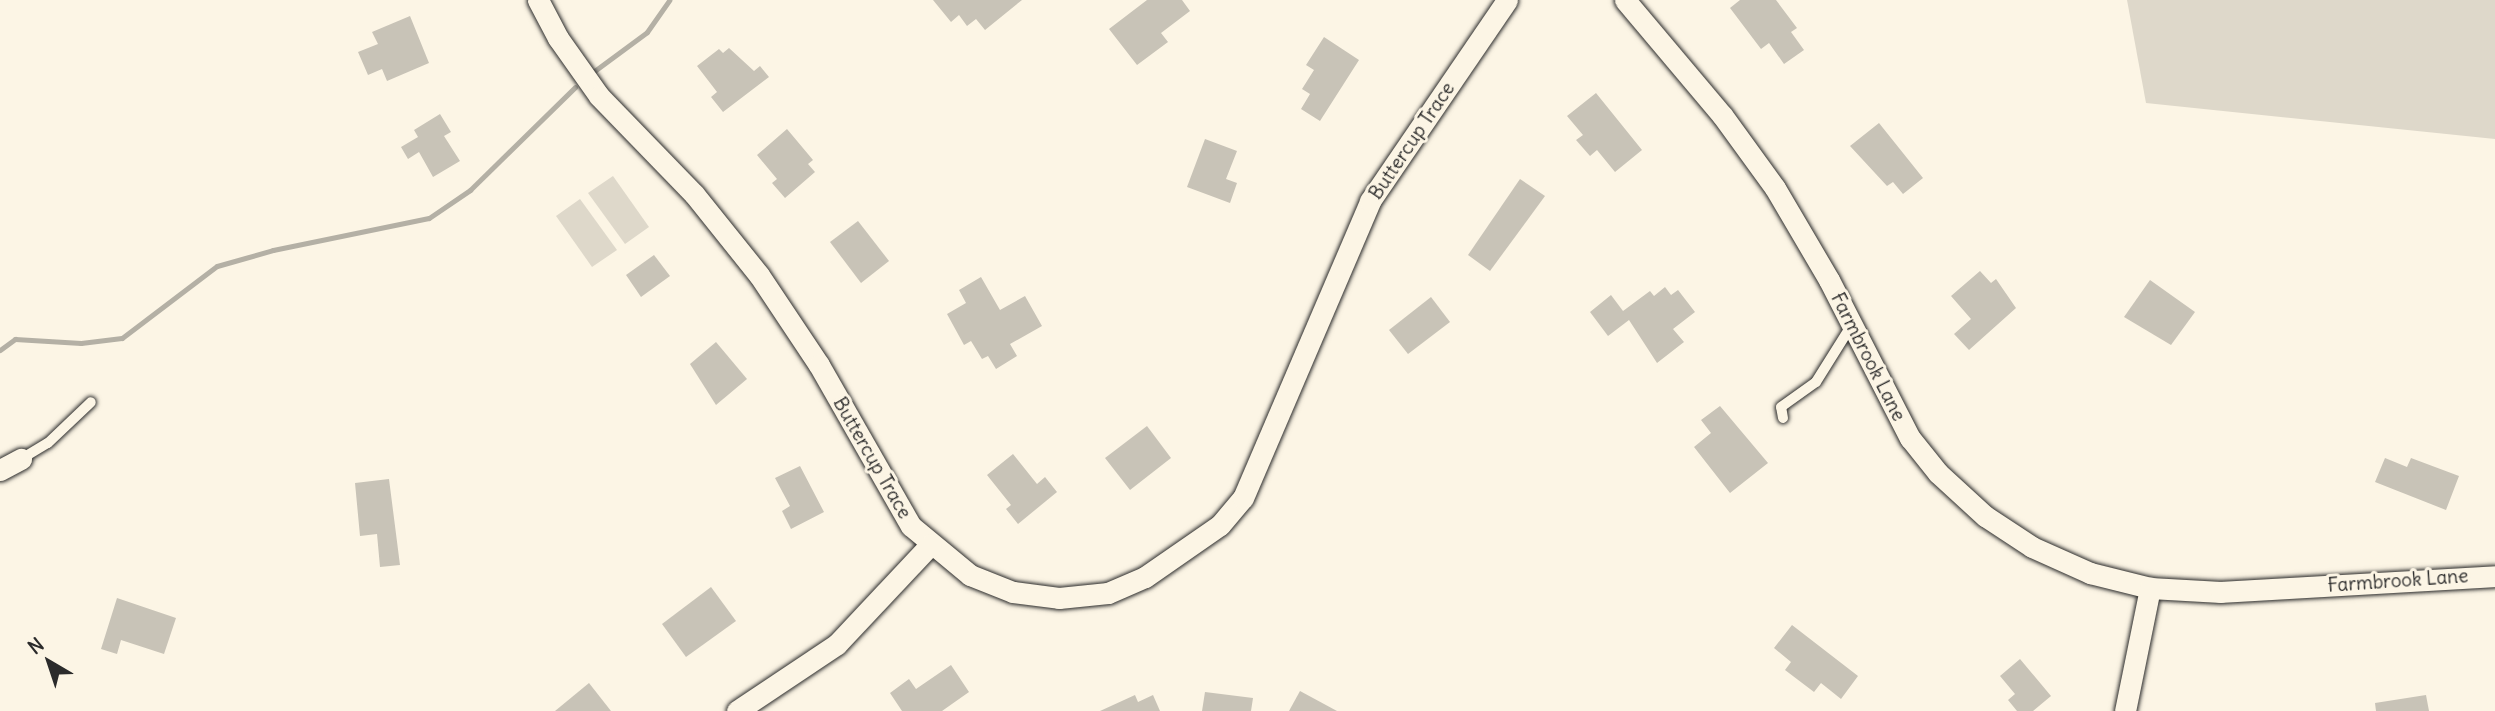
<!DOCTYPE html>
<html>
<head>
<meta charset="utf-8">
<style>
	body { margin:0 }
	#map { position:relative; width:2495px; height:711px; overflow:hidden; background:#fcf5e5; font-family:Delius,sans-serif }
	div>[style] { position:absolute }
	.green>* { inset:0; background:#ded8ca }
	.stream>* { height:5px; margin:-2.5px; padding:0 2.5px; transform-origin:2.5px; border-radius:2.5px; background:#b4b0a5 }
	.building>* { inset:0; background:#c8c3b7 }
	.roads { filter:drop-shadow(0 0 2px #2b2b2b) drop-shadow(0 0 2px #2b2b2b) }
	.service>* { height:10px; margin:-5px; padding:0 5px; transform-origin:5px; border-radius:5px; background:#fcf5e5 }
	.minor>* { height:21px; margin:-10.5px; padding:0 10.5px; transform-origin:10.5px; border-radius:10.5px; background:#fcf5e5 }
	span { translate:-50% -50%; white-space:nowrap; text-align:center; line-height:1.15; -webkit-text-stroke:6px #fcf5e5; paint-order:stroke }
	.street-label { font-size:19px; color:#2b2b2b }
	.north { position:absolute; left:14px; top:627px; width:70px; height:70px; -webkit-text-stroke:5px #fcf5e5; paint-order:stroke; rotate:321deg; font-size:19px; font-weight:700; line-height:28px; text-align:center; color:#2b2b2b }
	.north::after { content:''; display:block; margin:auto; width:24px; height:32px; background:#2b2b2b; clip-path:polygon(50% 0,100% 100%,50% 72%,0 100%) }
</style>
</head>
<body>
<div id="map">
	<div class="green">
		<div style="clip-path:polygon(2127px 0,2495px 0,2495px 139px,2146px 103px)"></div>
		<div style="clip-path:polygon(613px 176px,649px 227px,625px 244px,588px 193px)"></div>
		<div style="clip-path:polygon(580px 199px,617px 250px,592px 267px,556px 216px)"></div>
	</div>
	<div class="stream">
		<div style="left:593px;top:72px;width:67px;rotate:-36.5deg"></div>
		<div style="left:647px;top:32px;width:39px;rotate:-55deg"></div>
		<div style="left:0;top:350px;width:19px;rotate:-36deg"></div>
		<div style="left:15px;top:339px;width:66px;rotate:3.5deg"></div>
		<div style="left:81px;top:343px;width:41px;rotate:-7deg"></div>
		<div style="left:122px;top:338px;width:119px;rotate:-37.2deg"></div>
		<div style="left:217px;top:266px;width:58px;rotate:-15.9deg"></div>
		<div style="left:273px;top:250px;width:159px;rotate:-11.6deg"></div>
		<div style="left:429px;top:218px;width:50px;rotate:-34.3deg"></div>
		<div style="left:470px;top:190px;width:147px;rotate:-44.4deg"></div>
	</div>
	<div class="building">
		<div style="clip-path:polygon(933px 0,1022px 0,985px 30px,976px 19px,967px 26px,959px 15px,951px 22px)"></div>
		<div style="clip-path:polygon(1147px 0,1182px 0,1190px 11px,1161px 33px,1168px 42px,1137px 65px,1109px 29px)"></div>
		<div style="clip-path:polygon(1740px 0,1776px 0,1797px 28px,1791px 32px,1804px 50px,1784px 64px,1769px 43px,1761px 49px,1730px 8px)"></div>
		<div style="clip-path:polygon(410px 16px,429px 63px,387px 81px,382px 69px,368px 75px,358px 52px,378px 44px,372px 32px)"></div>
		<div style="clip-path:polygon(1324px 37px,1359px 60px,1320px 121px,1301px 109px,1310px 94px,1302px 89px,1314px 70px,1306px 65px)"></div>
		<div style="clip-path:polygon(729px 48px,754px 71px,760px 66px,769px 77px,723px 112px,711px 97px,717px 92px,697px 66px,719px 49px,723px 53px)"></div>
		<div style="clip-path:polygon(1596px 93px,1642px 150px,1615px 172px,1597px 150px,1590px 156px,1576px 140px,1583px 135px,1567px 116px)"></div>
		<div style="clip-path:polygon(440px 114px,451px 132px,444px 136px,460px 161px,433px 177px,419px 152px,408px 159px,401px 147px,418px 137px,414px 130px)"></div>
		<div style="clip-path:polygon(1879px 123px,1923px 178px,1903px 194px,1893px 182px,1887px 186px,1850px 146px)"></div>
		<div style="clip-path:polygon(787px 129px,813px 160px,808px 164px,815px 172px,785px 198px,772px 183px,777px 179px,757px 155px)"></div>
		<div style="clip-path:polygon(1205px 139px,1237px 151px,1226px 179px,1237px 183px,1230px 203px,1187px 187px)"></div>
		<div style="clip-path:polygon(1520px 179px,1545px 196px,1490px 271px,1468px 255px)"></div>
		<div style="clip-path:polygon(858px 221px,889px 261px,861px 283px,830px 242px)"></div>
		<div style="clip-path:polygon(654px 255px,670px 276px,641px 297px,626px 275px)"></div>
		<div style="clip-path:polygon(1980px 271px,1991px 283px,1996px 279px,2016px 308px,1969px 350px,1954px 334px,1971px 319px,1951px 296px)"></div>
		<div style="clip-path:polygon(981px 277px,1000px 310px,1025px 296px,1042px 326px,1010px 344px,1017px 356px,996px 369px,988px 356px,982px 359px,971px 341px,964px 345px,947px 314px,966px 303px,959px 290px)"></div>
		<div style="clip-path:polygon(2150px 280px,2195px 312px,2171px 345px,2124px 317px)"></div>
		<div style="clip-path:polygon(1665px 287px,1671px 295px,1678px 290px,1695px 312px,1673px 329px,1684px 342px,1657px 363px,1629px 320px,1608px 336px,1590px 312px,1611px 295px,1623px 311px,1650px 291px,1654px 296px)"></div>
		<div style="clip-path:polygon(1431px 297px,1450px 322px,1408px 354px,1389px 330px)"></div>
		<div style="clip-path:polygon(716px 342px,747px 379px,716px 405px,690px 364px)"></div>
		<div style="clip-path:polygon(1720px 406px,1768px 463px,1730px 493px,1694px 447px,1711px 433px,1701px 420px)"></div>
		<div style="clip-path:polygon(1147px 426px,1171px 458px,1130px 490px,1105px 458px)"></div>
		<div style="clip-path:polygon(1013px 454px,1037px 484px,1045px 477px,1057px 492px,1018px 524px,1006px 509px,1011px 505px,987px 475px)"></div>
		<div style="clip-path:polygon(2385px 458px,2407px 467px,2411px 458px,2459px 476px,2446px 510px,2375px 482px)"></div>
		<div style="clip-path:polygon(800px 466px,824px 512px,791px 529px,782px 511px,790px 506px,775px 478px)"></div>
		<div style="clip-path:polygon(389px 479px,400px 565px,380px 567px,377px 534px,360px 536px,355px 483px)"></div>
		<div style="clip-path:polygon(711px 587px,736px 621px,686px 657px,662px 624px)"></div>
		<div style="clip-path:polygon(117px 598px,176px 618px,164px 654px,121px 640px,117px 654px,101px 649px)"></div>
		<div style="clip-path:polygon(1792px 625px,1858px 676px,1841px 699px,1821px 683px,1814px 692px,1785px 670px,1791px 662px,1774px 648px)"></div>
		<div style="clip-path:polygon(2020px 659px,2051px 696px,2033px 711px,2017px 711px,2008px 700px,2015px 694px,2000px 676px)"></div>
		<div style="clip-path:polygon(951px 665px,969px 692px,942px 711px,902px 711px,890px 693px,909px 679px,916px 689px)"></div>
		<div style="clip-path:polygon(589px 683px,611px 711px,555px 711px)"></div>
		<div style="clip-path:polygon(1300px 691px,1337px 711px,1289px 711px)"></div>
		<div style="clip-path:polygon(1205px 692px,1253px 698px,1251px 711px,1202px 711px)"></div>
		<div style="clip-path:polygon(1135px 695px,1138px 702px,1153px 695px,1160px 711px,1100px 711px)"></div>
		<div style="clip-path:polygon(2426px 695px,2429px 711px,2376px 711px,2375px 703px)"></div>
	</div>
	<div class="roads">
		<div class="service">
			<div style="left:1783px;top:418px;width:11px;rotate:-100deg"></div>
			<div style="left:1781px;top:407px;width:43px;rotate:-35.5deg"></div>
			<div style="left:1816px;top:382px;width:66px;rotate:-58deg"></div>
			<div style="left:21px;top:459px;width:31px;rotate:-31deg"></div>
			<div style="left:48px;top:443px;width:59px;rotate:-43.6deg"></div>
		</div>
		<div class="minor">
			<div style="left:538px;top:0;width:43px;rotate:62.2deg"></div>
			<div style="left:558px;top:38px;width:71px;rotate:54.7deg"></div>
			<div style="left:599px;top:96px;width:136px;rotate:45.9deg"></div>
			<div style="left:694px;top:194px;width:104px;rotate:51.3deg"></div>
			<div style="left:759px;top:275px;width:108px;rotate:56.3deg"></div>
			<div style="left:819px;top:365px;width:185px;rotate:60.3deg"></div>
			<div style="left:911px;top:526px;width:77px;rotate:39.7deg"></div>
			<div style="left:970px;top:575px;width:46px;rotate:21.6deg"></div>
			<div style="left:1013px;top:592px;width:46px;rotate:7.4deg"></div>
			<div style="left:1059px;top:598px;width:49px;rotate:-5.8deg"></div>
			<div style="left:1108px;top:593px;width:40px;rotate:-23.4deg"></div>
			<div style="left:1145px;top:577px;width:91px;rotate:-34.7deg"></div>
			<div style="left:1220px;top:525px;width:35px;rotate:-50deg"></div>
			<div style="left:1243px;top:498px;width:323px;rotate:-66.8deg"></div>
			<div style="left:1370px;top:201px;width:243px;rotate:-55.7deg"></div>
			<div style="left:1625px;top:0;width:150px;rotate:49.9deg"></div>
			<div style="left:1722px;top:115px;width:90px;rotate:54deg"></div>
			<div style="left:1775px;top:188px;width:107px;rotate:59.6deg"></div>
			<div style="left:1829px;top:280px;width:178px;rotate:62.9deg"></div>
			<div style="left:1910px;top:438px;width:45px;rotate:51.3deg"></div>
			<div style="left:1938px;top:473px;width:64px;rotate:42.5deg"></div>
			<div style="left:1985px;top:516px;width:56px;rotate:33.4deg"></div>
			<div style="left:2032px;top:547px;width:64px;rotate:24.1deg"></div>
			<div style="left:2090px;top:573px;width:62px;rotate:14deg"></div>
			<div style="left:2150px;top:588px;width:71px;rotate:3.2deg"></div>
			<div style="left:2221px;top:592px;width:274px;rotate:-3.3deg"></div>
			<div style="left:0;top:470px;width:24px;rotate:-28deg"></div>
			<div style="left:737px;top:711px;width:120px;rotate:-33.8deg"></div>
			<div style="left:837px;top:644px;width:136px;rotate:-46.8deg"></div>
			<div style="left:2125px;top:711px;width:126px;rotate:-78.5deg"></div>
		</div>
	</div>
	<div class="street-label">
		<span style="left:1412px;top:141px;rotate:-56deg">Buttercup Trace</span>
		<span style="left:1868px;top:357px;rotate:63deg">Farmbrook Lane</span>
		<span style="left:872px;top:458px;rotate:60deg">Buttercup Trace</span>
		<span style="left:2398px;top:581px;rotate:-4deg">Farmbrook Lane</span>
	</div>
	<div class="north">N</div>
</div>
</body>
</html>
